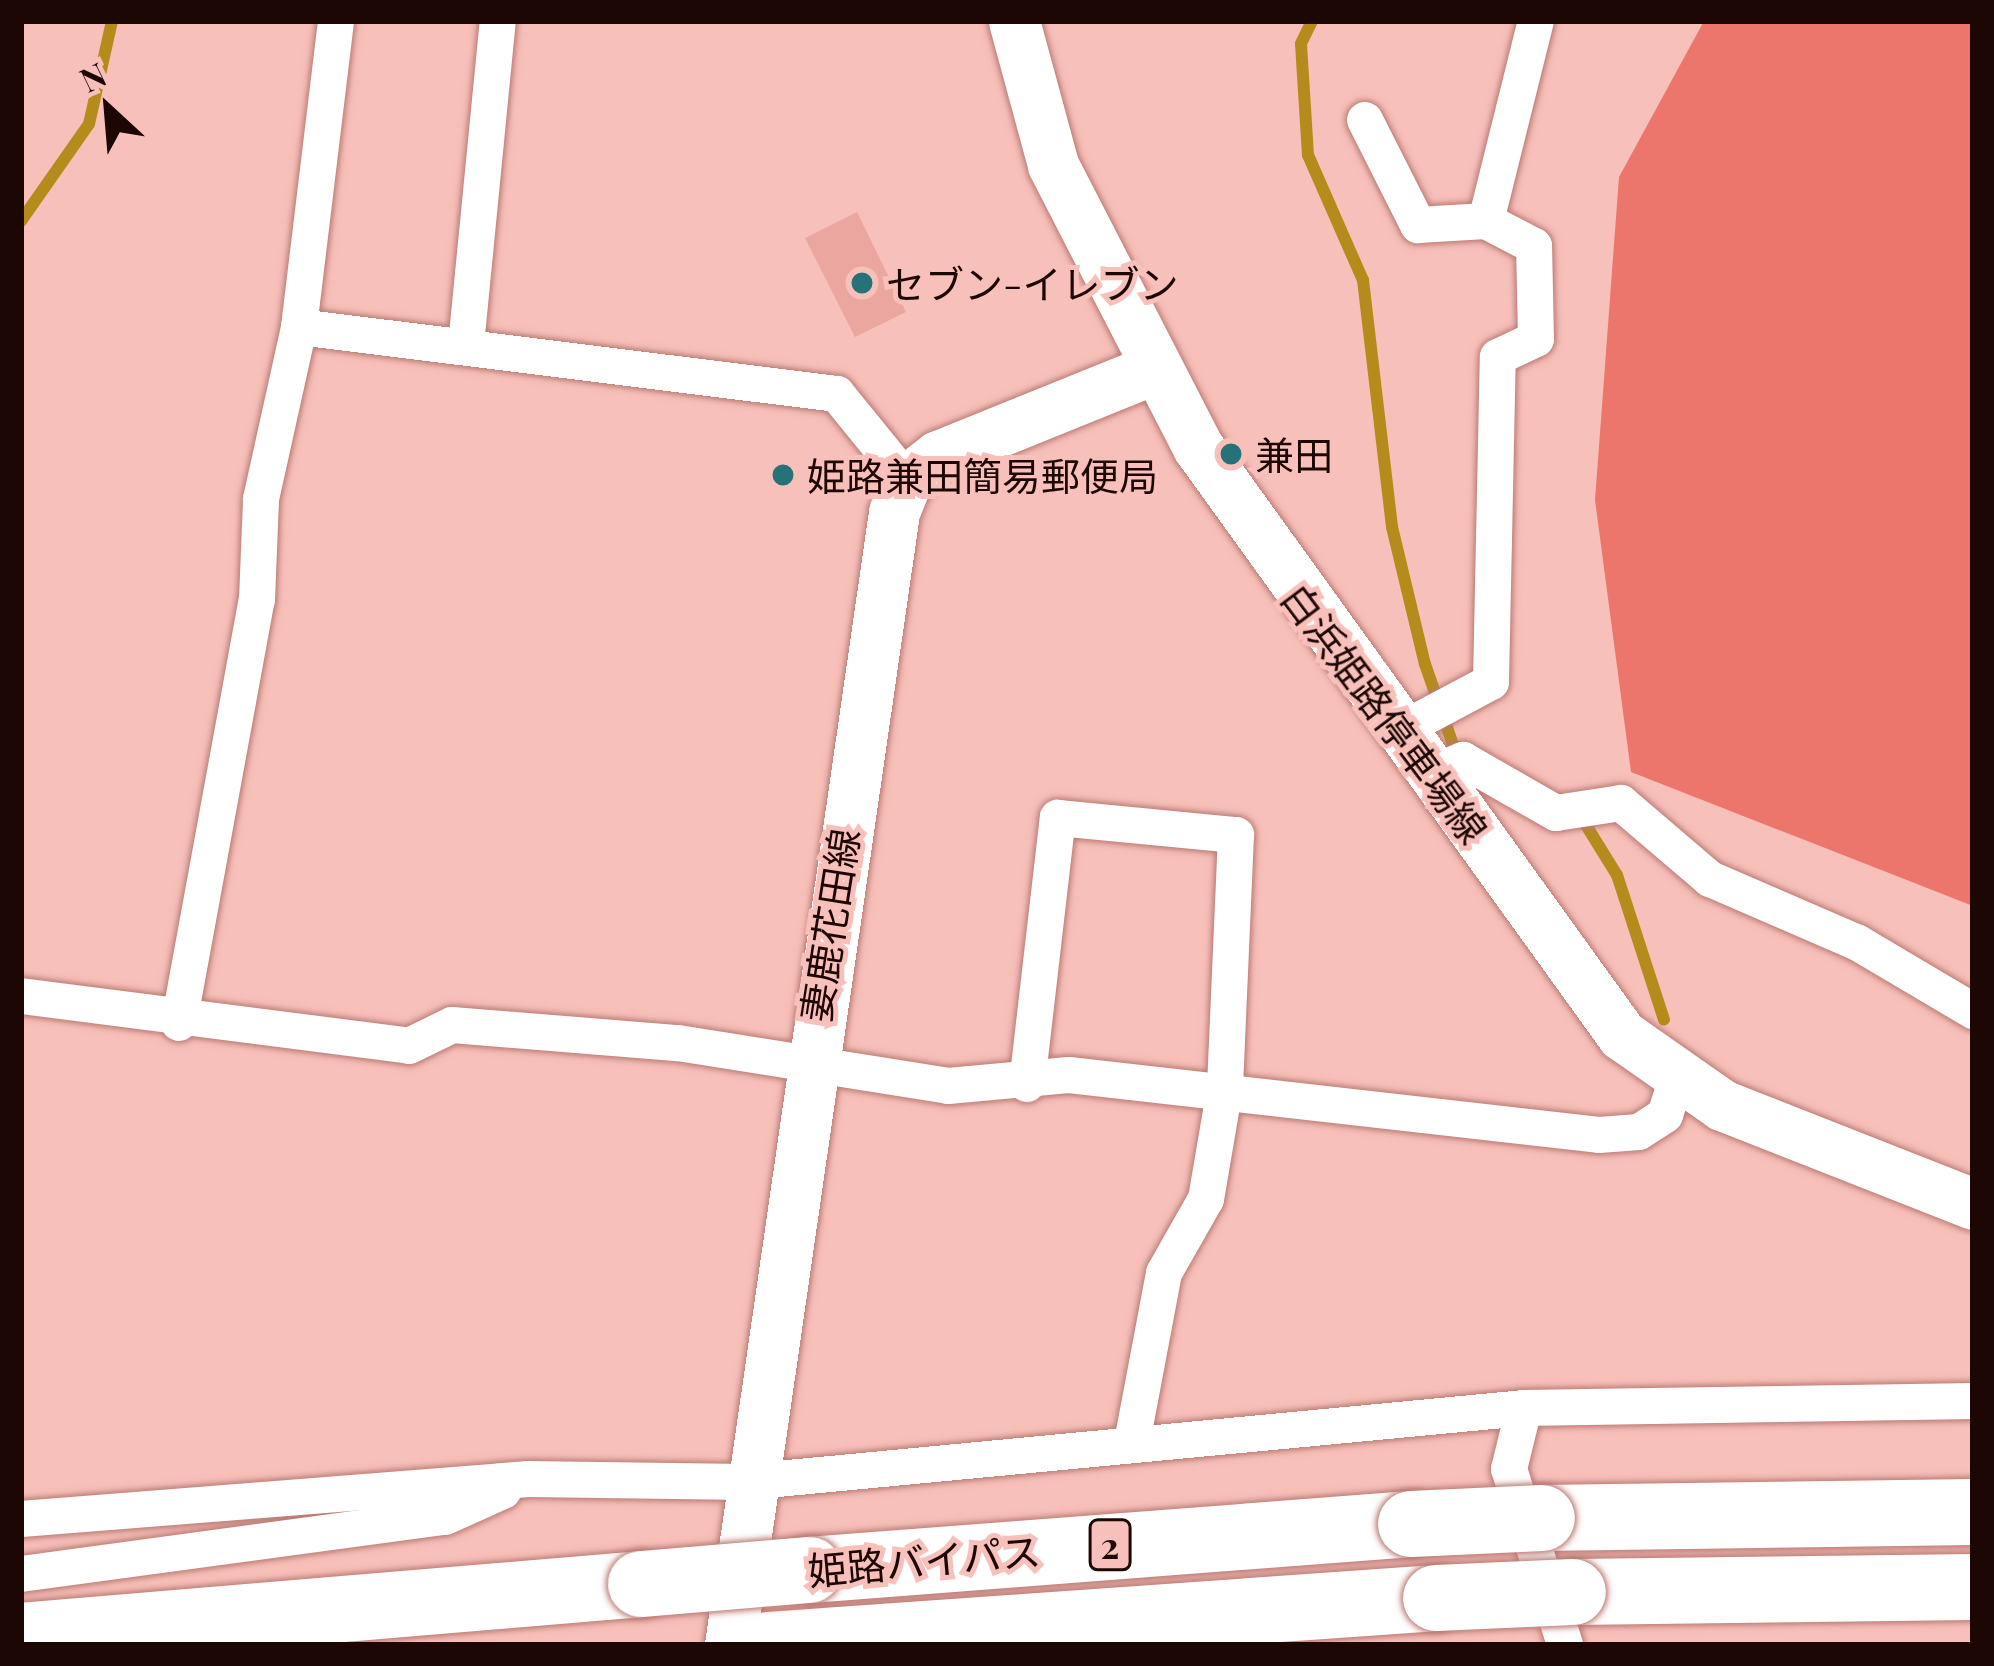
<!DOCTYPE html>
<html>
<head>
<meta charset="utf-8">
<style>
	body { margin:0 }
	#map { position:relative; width:1994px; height:1666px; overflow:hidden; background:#f8c0ba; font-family:"Playfair Display","Noto Sans JP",serif }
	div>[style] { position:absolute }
	.green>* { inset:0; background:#ec766c }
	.stream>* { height:12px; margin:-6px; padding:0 6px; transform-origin:6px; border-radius:6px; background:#b58c1b }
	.building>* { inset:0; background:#eaa69f }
	.roads { filter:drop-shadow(0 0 3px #ba7973) drop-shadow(0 0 3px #ba7973) }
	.minor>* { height:36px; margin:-18px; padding:0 18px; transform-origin:18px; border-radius:18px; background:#fff }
	.secondary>* { height:51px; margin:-25.5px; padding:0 25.5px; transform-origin:25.5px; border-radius:25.5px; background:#fff }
	.motorway>* { height:66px; margin:-33px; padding:0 33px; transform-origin:33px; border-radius:33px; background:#fff }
	.bridges { filter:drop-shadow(0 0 3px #ba7973) drop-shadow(0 0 3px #ba7973) }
	.motorway-bridge>* { height:66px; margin:-33px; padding:0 33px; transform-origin:33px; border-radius:33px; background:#fff }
	.dots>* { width:33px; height:33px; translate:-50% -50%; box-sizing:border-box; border:6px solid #f8c0ba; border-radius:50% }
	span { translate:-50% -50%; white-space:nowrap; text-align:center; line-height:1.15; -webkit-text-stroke:10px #f8c0ba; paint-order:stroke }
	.shield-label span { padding:3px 9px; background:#f8c0ba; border:3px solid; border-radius:9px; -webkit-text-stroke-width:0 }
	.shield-label { font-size:36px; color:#1d0705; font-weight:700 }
	.poi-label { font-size:39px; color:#1d0705 }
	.left { translate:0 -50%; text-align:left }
	.street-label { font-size:39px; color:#1d0705 }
	.frame { position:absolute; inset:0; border:24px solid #1d0705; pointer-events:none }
	.north { position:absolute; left:48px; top:48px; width:120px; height:120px; -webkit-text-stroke:9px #f8c0ba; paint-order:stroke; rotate:334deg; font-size:33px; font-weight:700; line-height:48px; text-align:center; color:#1d0705 }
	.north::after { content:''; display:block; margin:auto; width:42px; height:54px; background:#1d0705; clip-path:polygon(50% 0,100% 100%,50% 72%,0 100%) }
</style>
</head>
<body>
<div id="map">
	<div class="green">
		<div style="clip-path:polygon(1704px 21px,1973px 21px,1973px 906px,1631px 772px,1595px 500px,1619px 177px)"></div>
	</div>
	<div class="stream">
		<div style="left:1312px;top:21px;width:25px;rotate:116deg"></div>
		<div style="left:1301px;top:44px;width:111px;rotate:86.4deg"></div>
		<div style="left:1308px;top:155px;width:137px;rotate:66.3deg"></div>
		<div style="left:1363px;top:280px;width:249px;rotate:83.3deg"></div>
		<div style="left:1392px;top:527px;width:141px;rotate:76.5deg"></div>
		<div style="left:1425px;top:664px;width:86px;rotate:70.9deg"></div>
		<div style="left:1453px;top:745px;width:14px;rotate:21deg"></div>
		<div style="left:21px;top:221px;width:118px;rotate:-55deg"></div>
		<div style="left:89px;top:124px;width:106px;rotate:-77.4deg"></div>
		<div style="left:1581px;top:817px;width:68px;rotate:58.2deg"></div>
		<div style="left:1617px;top:875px;width:152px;rotate:72deg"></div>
	</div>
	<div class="building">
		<div style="clip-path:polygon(857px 212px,906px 312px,855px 337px,805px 238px)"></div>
	</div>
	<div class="roads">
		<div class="minor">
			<div style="left:1365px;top:120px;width:118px;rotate:63.2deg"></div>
			<div style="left:1418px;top:225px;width:68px;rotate:-3.4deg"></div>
			<div style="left:299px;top:327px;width:542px;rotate:7.1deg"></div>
			<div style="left:837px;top:394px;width:111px;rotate:50.9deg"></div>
			<div style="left:466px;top:345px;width:326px;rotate:-84.4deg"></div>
			<div style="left:1399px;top:731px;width:104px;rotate:-28deg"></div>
			<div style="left:1491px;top:682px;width:325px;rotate:-88.8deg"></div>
			<div style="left:1498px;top:357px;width:42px;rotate:-25.3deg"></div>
			<div style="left:1536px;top:339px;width:93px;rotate:-91.2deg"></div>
			<div style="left:1534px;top:246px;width:54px;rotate:-152.5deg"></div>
			<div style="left:1486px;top:221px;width:206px;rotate:-76deg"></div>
			<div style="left:1432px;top:773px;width:34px;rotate:-23deg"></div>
			<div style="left:1463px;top:760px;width:107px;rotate:29.7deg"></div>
			<div style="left:1556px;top:813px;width:66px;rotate:-8.7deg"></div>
			<div style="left:1621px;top:803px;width:117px;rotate:40.5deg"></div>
			<div style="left:1710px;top:879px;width:161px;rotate:23.4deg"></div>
			<div style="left:1858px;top:943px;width:134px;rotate:30.6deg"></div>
			<div style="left:21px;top:996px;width:391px;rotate:7.3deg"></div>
			<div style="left:409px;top:1046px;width:48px;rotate:-26deg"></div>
			<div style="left:452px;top:1025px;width:227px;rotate:4.6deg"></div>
			<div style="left:678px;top:1043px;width:273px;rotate:9deg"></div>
			<div style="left:948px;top:1086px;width:121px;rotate:-5.2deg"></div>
			<div style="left:1069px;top:1075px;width:533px;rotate:6.46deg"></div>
			<div style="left:1599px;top:1135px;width:40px;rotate:-4.3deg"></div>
			<div style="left:1639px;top:1132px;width:31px;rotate:-33deg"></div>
			<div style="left:1665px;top:1115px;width:36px;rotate:-72deg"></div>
			<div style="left:179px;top:1023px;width:430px;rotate:-79.6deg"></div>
			<div style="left:257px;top:600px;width:101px;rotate:-87.7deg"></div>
			<div style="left:261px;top:499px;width:176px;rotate:-77.5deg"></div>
			<div style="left:299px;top:327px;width:308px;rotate:-83.1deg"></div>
			<div style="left:1027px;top:1084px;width:268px;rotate:-83.4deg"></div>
			<div style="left:1058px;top:818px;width:179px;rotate:5.5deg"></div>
			<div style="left:1236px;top:835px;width:253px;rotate:92.5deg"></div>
			<div style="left:1225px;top:1088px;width:113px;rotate:99.7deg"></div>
			<div style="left:1206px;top:1199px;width:85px;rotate:119.6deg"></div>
			<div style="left:1164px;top:1273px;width:173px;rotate:100.7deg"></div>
			<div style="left:1524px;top:1408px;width:63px;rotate:103.8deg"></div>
			<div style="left:1509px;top:1469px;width:185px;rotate:72.3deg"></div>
			<div style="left:21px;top:1519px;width:509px;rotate:-4.51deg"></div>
			<div style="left:528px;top:1479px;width:218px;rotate:0.8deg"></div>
			<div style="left:746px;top:1482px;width:782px;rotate:-5.43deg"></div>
			<div style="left:1524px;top:1408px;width:449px;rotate:-0.9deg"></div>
			<div style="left:21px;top:1574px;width:428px;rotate:-7.7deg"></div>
			<div style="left:445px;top:1517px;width:64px;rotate:-24.1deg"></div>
		</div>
		<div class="secondary">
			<div style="left:1014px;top:21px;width:149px;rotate:74.8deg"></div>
			<div style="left:1053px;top:165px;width:317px;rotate:62.8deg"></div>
			<div style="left:1198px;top:447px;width:725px;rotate:54.21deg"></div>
			<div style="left:1622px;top:1035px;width:122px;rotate:35deg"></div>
			<div style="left:1722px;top:1105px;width:270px;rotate:21.5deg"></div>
			<div style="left:730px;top:1645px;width:1145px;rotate:-81.76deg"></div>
			<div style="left:894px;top:512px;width:35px;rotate:-68deg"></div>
			<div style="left:907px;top:480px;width:39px;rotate:-38deg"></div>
			<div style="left:938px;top:456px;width:235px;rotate:-22deg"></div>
		</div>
		<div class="motorway">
			<div style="left:1542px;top:1518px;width:431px;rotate:-0.8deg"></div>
			<div style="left:809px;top:1570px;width:604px;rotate:-4.37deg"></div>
			<div style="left:1573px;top:1592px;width:400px;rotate:-0.7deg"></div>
			<div style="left:21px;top:1636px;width:622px;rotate:-4.79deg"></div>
			<div style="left:768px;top:1645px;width:670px;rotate:-4.02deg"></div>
		</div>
	</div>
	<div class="bridges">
		<div class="motorway-bridge">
			<div style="left:1411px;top:1524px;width:131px;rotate:-2.6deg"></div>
			<div style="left:641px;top:1584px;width:169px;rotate:-4.8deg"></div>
			<div style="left:1436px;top:1598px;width:137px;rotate:-2.5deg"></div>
		</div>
	</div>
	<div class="dots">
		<div style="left:862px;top:283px;background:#277179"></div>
		<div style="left:1231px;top:454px;background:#277179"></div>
		<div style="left:783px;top:475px;background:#277179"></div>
	</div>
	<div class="shield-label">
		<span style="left:1110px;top:1545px">2</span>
	</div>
	<div class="poi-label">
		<span class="left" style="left:886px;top:283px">セブン-イレブン</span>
		<span class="left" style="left:1255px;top:454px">兼田</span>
		<span class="left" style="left:807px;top:475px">姫路兼田簡易郵便局</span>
	</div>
	<div class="street-label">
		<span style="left:1385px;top:713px;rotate:53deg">白浜姫路停車場線</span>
		<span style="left:829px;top:925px;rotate:-81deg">妻鹿花田線</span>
		<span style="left:924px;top:1560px;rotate:-5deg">姫路バイパス</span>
	</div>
	<div class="frame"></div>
	<div class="north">N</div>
</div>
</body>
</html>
